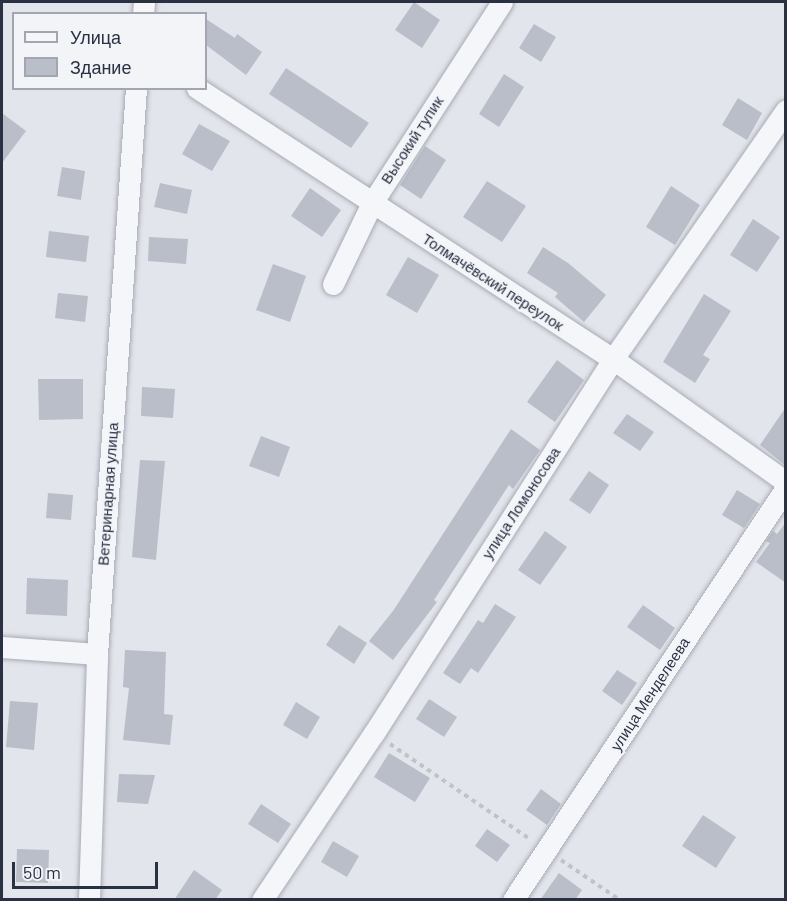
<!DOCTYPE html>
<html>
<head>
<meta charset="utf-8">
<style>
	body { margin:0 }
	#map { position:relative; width:787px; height:901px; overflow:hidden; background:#e2e5eb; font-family:Barlow,sans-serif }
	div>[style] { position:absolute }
	.building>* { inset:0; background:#b9bec8 }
	.path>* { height:4px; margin-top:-2px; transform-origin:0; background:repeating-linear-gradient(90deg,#c0c3ca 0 4.5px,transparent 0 9px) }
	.roads { filter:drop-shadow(0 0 2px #a7abb5) drop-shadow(0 0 2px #a7abb5) }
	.street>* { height:21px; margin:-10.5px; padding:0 10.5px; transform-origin:10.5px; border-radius:10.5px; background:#f5f6f9 }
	span { translate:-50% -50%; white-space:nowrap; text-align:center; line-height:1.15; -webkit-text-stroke:4.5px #f2f4f8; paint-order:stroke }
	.street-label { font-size:15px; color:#2a3143 }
	.frame { position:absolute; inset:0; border:3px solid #2a3143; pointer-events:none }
	.legend { position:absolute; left:12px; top:12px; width:195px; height:78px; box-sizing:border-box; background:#f2f4f8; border:2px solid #a2a6b0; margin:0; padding:8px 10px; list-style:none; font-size:18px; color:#2a3143 }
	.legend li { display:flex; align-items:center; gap:12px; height:30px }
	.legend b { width:30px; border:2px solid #a2a6b0 }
	.scale { position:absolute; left:12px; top:862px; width:146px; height:27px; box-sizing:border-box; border:3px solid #2a3143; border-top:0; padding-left:8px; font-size:18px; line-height:21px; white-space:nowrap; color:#2a3143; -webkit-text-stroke:4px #f2f4f8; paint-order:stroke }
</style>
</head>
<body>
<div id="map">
	<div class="building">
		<div style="clip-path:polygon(414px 2px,440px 20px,422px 48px,395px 30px)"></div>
		<div style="clip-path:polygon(206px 19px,235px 38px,237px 34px,262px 52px,246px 75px,206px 45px)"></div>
		<div style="clip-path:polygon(534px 24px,556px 37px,541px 62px,519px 48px)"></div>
		<div style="clip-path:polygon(286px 68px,369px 123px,351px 148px,269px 94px)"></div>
		<div style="clip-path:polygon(504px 74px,524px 87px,499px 127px,479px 114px)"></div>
		<div style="clip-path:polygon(738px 98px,762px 113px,747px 140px,722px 125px)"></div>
		<div style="clip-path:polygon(2px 113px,26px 131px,2px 163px)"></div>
		<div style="clip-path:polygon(199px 124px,230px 141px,212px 171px,182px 154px)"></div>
		<div style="clip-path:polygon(425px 146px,446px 160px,421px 199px,400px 185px)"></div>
		<div style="clip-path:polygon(62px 167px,85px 171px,81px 200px,57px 196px)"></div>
		<div style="clip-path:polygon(487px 181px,526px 206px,502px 242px,463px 217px)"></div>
		<div style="clip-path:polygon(160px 183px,192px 190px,187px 214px,154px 207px)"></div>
		<div style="clip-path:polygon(671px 186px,700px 205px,675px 245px,646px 227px)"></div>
		<div style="clip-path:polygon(310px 188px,341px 210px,322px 237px,291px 216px)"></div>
		<div style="clip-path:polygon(753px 219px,780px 237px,757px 272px,730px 255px)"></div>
		<div style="clip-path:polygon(49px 231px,89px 236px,86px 262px,46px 257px)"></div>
		<div style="clip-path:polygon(149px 237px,188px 239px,186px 264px,148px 261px)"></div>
		<div style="clip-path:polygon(543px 247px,568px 263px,606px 295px,584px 322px,555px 297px,558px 293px,527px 273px)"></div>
		<div style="clip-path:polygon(408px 257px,439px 275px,417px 313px,386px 295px)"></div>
		<div style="clip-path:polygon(273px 264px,306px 276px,290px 322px,256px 310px)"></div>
		<div style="clip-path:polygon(58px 293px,88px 296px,85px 322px,55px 318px)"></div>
		<div style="clip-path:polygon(704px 294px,731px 311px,703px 355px,710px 359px,695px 383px,663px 362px)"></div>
		<div style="clip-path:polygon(557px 360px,584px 380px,555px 422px,527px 402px)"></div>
		<div style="clip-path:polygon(38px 379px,83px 379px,83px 419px,39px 420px)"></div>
		<div style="clip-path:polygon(142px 387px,175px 389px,173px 418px,141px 416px)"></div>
		<div style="clip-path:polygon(786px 407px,786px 464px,785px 465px,760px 445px)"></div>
		<div style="clip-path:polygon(627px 414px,654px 432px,640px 451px,613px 433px)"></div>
		<div style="clip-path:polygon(511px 429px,540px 450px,513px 489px,509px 485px,434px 600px,437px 602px,393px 660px,369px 641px,393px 611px)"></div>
		<div style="clip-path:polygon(261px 436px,290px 447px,279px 477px,249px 466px)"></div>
		<div style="clip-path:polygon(140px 460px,165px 461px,156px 560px,132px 557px)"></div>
		<div style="clip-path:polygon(589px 471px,609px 485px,590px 514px,569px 500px)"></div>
		<div style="clip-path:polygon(737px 490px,760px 504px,744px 528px,722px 515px)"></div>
		<div style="clip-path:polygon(48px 493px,73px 495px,71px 520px,46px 518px)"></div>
		<div style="clip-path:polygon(786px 522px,786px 583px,756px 562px,770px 543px,766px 541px,773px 531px,777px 534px)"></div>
		<div style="clip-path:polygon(545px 531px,567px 547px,540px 585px,518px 570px)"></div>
		<div style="clip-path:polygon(27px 578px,68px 580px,67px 616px,26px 614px)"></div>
		<div style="clip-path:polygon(495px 604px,516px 617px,478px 673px,471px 668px,460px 684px,443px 673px,478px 620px,483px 623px)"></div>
		<div style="clip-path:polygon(643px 605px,675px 628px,660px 650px,627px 627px)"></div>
		<div style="clip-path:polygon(339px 625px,367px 643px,354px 664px,326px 645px)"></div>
		<div style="clip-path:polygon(125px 650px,166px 652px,164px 714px,173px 715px,170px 745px,123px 740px,129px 688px,123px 687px)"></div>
		<div style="clip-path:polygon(617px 670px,637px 683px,622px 705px,602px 691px)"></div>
		<div style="clip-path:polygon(429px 699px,457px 717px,444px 737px,416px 719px)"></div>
		<div style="clip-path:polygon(10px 701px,38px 703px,34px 750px,6px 747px)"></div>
		<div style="clip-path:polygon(296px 702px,320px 717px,307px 739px,283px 725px)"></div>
		<div style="clip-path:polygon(389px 753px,430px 778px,415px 802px,374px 777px)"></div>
		<div style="clip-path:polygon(119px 774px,155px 775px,148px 804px,117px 802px)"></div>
		<div style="clip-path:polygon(541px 789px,561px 804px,547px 825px,526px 810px)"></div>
		<div style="clip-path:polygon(261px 804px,291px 824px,278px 843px,248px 824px)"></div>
		<div style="clip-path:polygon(703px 815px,736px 837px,716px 868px,682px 846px)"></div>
		<div style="clip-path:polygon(487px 829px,510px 845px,497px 862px,475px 846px)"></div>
		<div style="clip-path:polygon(333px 841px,359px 856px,347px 877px,321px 862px)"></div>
		<div style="clip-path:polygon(17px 849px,49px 850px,48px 883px,16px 882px)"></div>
		<div style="clip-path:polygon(194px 870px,222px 890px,215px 900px,174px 900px)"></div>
		<div style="clip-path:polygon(559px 873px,582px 890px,575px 900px,540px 900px)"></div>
	</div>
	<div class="path">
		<div style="left:390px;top:744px;width:169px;rotate:34.2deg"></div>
		<div style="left:561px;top:860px;width:71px;rotate:34.1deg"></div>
	</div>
	<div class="roads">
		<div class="street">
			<div style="left:143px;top:14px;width:12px;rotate:-85deg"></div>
			<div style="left:197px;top:88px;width:496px;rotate:33.1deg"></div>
			<div style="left:613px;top:359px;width:212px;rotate:35.4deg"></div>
			<div style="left:333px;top:284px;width:90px;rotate:-64.3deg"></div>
			<div style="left:372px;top:203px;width:239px;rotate:-57.1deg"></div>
			<div style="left:2px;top:647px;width:95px;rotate:4.2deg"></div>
			<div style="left:89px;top:900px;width:246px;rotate:-88.1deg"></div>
			<div style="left:97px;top:654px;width:567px;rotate:-86.06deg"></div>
			<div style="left:262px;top:900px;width:201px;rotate:-56.2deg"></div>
			<div style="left:374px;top:733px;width:444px;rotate:-57.4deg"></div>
			<div style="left:613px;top:359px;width:303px;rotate:-55.2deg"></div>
			<div style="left:513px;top:900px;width:494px;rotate:-56.5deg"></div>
		</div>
	</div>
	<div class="street-label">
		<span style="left:412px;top:140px;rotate:-57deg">Высокий тупик</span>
		<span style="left:493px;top:282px;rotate:33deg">Толмачёвский переулок</span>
		<span style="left:108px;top:494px;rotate:-86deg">Ветеринарная улица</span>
		<span style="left:521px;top:503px;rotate:-57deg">улица Ломоносова</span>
		<span style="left:650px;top:694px;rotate:-57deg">улица Менделеева</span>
	</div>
	<div class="frame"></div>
	<ul class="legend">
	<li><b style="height:8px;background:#f5f6f9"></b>Улица</li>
	<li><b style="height:16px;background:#b9bec8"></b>Здание</li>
	</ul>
	<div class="scale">50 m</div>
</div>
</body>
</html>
